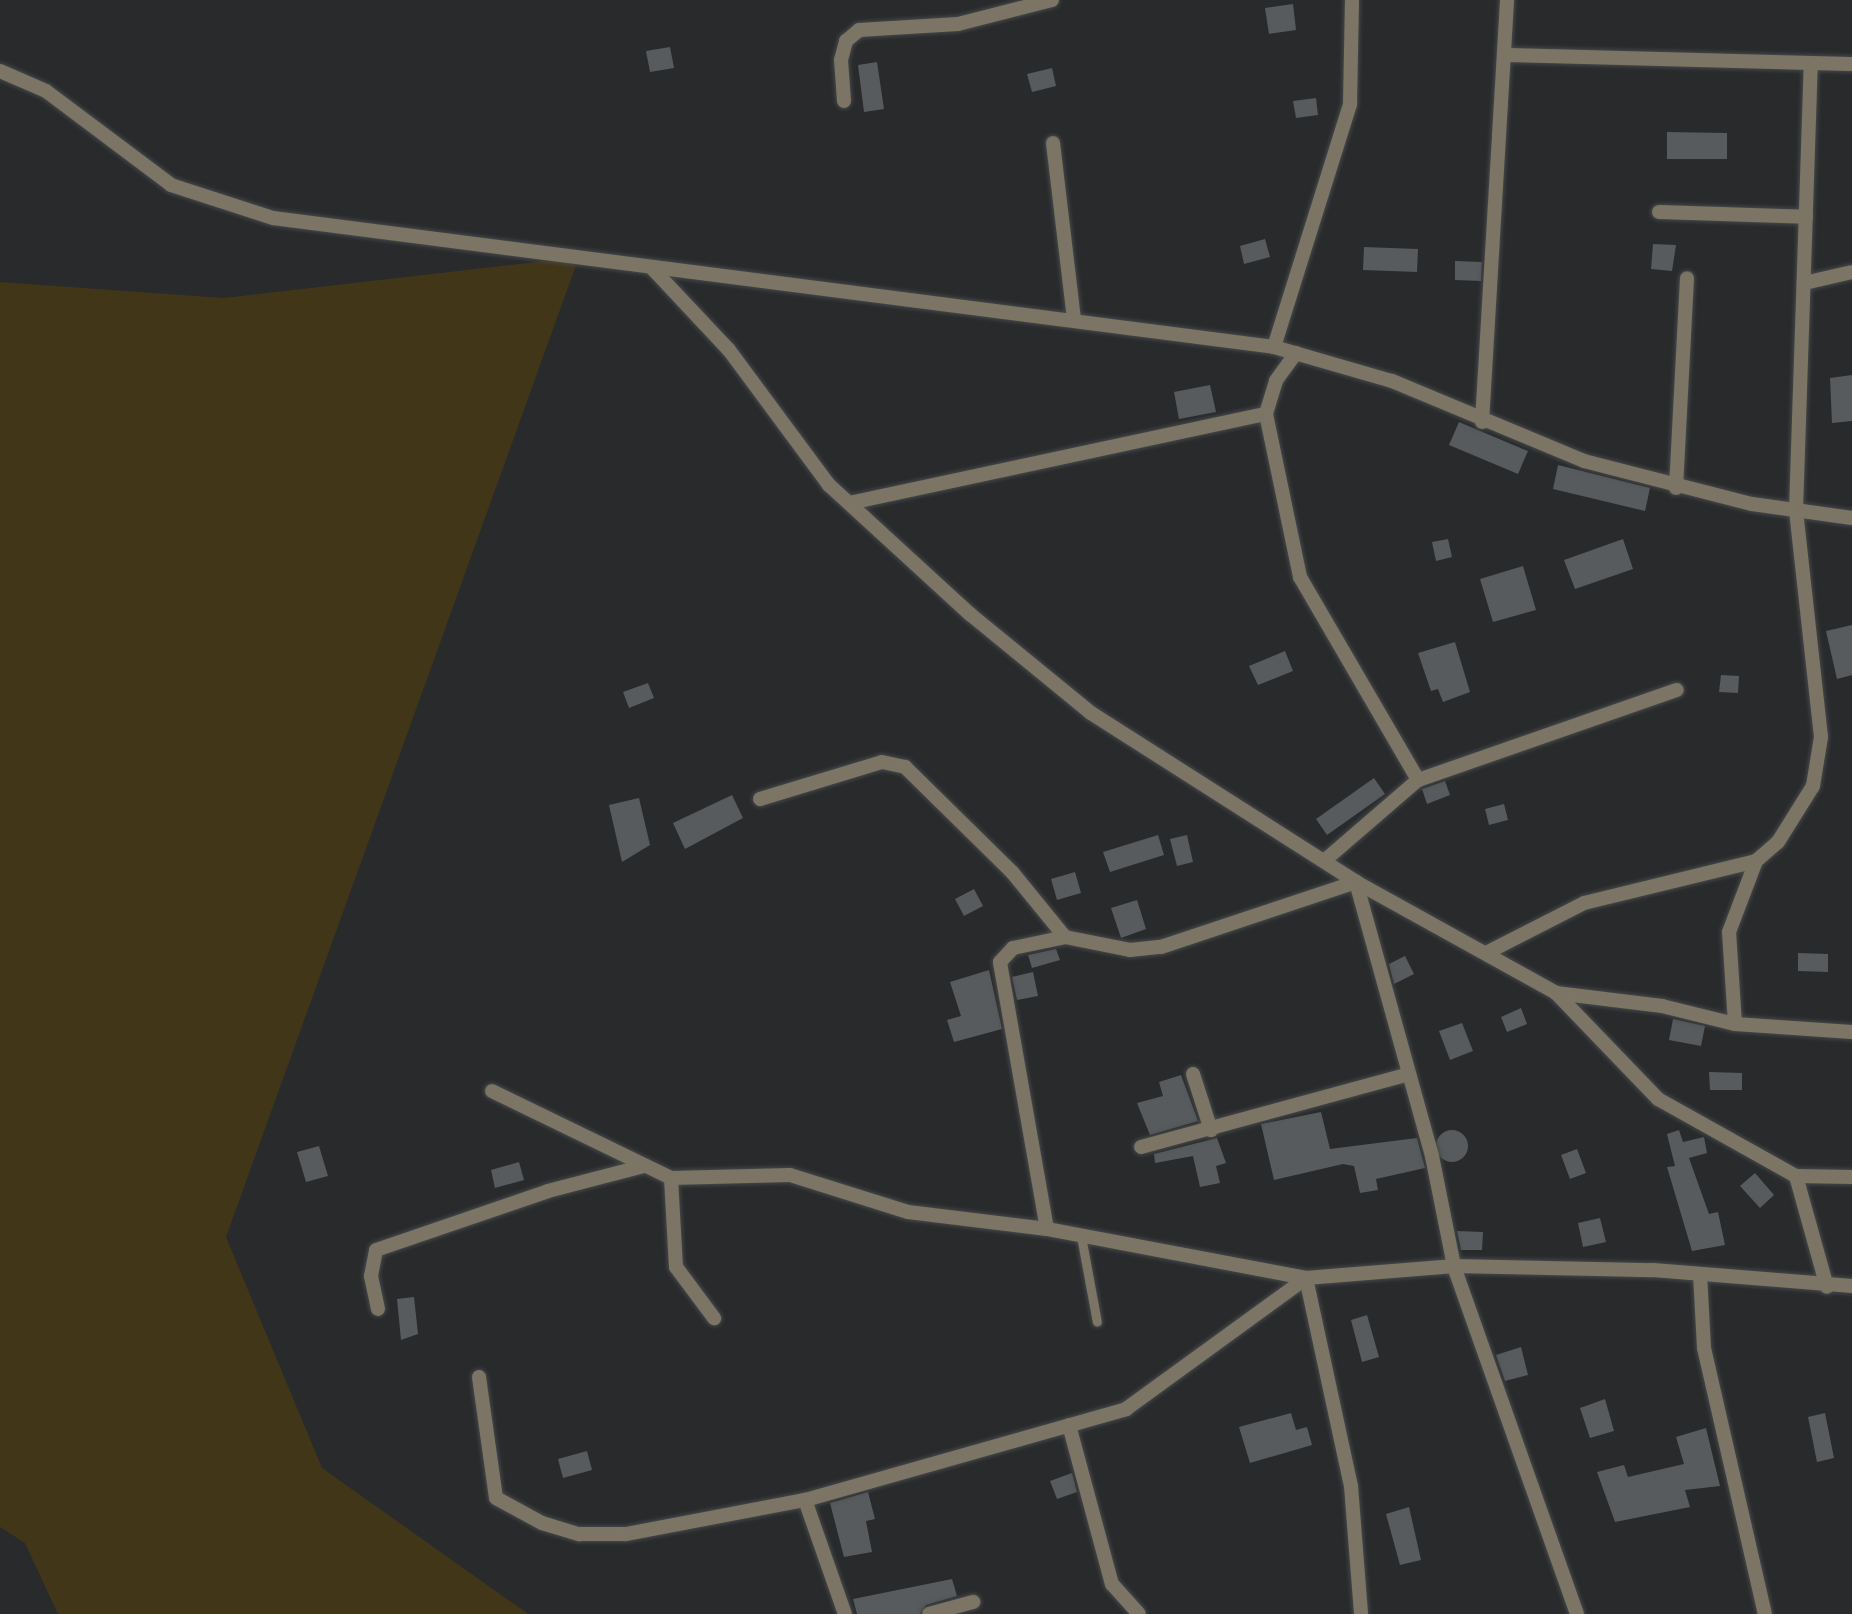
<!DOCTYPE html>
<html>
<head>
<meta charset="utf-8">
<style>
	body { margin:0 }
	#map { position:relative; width:1852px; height:1614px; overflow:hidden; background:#282a2c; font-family:Commissioner,sans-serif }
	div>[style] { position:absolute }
	.green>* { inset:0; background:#423619 }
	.building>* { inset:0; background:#585b5d }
	.round { border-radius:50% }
	.roads { filter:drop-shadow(0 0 2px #46484a) drop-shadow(0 0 2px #46484a) }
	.service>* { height:9px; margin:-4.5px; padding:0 4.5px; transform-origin:4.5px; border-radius:4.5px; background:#7c7565 }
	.minor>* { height:14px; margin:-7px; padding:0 7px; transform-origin:7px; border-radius:7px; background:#7c7565 }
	span { translate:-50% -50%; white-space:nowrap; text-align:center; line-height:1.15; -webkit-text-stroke:7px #1e2122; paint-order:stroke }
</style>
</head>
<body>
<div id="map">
	<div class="green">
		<div style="clip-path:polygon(579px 257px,226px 1237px,322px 1468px,528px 1614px,58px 1614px,25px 1543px,0 1527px,0 282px,224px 298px)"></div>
	</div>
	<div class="building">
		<div style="clip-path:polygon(1293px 4px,1296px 30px,1269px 34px,1265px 8px)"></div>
		<div style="clip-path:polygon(670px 47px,674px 68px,650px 72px,646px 51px)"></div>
		<div style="clip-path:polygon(877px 62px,884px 109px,864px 112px,858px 65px)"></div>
		<div style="clip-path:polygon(1052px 68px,1056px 86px,1032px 92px,1027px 74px)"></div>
		<div style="clip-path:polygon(1316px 98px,1318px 115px,1296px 118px,1293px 101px)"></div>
		<div style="clip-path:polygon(1667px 132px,1727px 133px,1727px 159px,1667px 159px)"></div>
		<div style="clip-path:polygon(1265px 239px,1270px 257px,1244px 264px,1240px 246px)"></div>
		<div style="clip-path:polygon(1653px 244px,1676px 245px,1672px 271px,1651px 269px)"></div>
		<div style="clip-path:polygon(1364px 247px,1418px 249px,1417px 272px,1363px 270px)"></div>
		<div style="clip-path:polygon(1455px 261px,1482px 262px,1481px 281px,1455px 280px)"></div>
		<div style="clip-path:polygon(1852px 375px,1852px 421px,1832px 423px,1830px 378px)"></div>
		<div style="clip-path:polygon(1210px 385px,1216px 412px,1179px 419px,1174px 392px)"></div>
		<div style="clip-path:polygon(1459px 422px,1528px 451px,1518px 474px,1449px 445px)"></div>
		<div style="clip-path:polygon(1558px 465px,1650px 488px,1645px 511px,1553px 489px)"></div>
		<div style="clip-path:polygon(1448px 539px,1452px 557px,1436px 561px,1432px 542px)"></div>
		<div style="clip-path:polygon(1623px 539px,1633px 569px,1575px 589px,1564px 560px)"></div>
		<div style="clip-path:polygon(1523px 566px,1536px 610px,1493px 622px,1480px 579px)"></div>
		<div style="clip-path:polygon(1852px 625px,1852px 675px,1837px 679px,1826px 631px)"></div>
		<div style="clip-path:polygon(1455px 642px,1470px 692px,1443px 702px,1438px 689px,1431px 691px,1418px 653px)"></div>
		<div style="clip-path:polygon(1285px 651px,1293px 671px,1258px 685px,1249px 666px)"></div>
		<div style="clip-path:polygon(1721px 675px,1739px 676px,1738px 693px,1719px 692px)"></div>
		<div style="clip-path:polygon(648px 683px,654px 698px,629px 708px,623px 692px)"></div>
		<div style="clip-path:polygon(1374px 778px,1385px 794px,1327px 835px,1316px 819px)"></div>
		<div style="clip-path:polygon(1445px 781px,1450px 795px,1427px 804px,1422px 789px)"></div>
		<div style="clip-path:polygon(732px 795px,743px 818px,685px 849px,673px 823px)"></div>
		<div style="clip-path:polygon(639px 798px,650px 845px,622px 862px,609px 805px)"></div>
		<div style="clip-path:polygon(1504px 804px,1508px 820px,1489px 825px,1485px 809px)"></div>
		<div style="clip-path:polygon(1158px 835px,1164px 855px,1110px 872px,1103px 852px)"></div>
		<div style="clip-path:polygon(1187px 835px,1193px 862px,1177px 866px,1170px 839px)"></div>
		<div style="clip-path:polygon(1075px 872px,1081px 893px,1057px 900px,1051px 879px)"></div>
		<div style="clip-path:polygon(974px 889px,983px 906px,964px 916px,955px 899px)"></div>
		<div style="clip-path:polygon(1137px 900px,1146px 929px,1121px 938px,1111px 908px)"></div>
		<div style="clip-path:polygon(1056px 949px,1060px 960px,1032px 968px,1028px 955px)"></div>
		<div style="clip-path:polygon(1798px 953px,1828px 954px,1828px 972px,1798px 971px)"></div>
		<div style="clip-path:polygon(1405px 956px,1414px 974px,1394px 984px,1389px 964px)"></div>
		<div style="clip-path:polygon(989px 970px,1002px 1029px,954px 1042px,947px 1020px,961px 1016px,950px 982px)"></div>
		<div style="clip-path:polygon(1033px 972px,1038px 996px,1017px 1000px,1012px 977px)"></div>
		<div style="clip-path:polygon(1521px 1008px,1527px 1024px,1507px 1032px,1501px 1017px)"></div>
		<div style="clip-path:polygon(1673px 1019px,1705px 1026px,1701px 1046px,1669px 1040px)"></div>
		<div style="clip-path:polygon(1462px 1023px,1473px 1051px,1450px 1060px,1439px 1031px)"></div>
		<div style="clip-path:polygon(1709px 1072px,1742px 1073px,1742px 1090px,1710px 1090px)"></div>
		<div style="clip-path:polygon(1181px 1075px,1198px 1121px,1150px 1135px,1137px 1103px,1163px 1096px,1159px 1082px)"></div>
		<div style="clip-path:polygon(1321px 1112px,1330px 1149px,1417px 1138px,1425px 1168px,1376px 1179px,1378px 1190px,1360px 1193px,1354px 1166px,1343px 1164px,1274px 1180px,1261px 1124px)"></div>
		<div style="clip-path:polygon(1679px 1130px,1683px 1142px,1704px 1137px,1707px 1153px,1689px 1158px,1709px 1214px,1718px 1212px,1725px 1245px,1692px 1251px,1667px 1167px,1675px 1166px,1667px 1134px)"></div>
		<div class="round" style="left:1436px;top:1130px;width:32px;height:32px"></div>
		<div style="clip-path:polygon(1217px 1138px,1226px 1163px,1216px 1166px,1220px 1183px,1200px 1187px,1193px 1156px,1155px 1163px,1154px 1154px)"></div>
		<div style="clip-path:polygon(319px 1146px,328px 1176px,306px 1182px,297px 1152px)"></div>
		<div style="clip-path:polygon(1577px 1149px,1586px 1173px,1570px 1179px,1561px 1155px)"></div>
		<div style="clip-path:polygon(519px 1162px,524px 1180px,495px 1188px,491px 1170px)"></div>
		<div style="clip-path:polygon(1755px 1173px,1774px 1195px,1760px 1208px,1740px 1186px)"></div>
		<div style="clip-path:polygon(1600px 1218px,1606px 1242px,1583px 1247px,1578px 1223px)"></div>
		<div style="clip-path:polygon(1457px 1231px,1483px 1232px,1482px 1250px,1461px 1250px)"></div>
		<div style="clip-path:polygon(414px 1297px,418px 1334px,401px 1340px,397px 1299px)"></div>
		<div style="clip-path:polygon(1367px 1315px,1379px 1357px,1362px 1362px,1351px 1320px)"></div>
		<div style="clip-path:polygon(1521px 1347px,1528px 1375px,1505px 1381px,1496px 1355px)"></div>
		<div style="clip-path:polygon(1605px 1399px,1614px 1431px,1590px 1438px,1580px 1408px)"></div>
		<div style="clip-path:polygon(1291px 1413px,1296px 1430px,1307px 1427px,1312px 1445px,1250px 1463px,1239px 1427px)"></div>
		<div style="clip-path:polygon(1825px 1413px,1834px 1458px,1817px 1462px,1808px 1417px)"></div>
		<div style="clip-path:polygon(1706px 1428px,1720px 1486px,1685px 1490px,1690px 1507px,1615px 1522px,1597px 1472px,1624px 1465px,1628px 1477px,1684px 1464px,1676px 1437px)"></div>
		<div style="clip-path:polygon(587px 1451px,592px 1470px,563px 1478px,558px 1459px)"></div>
		<div style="clip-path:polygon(1072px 1473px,1077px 1492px,1057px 1499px,1050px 1481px)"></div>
		<div style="clip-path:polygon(868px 1492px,875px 1519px,866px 1521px,872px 1552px,844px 1557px,830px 1503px)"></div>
		<div style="clip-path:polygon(1409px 1507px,1421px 1560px,1400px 1565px,1386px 1514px)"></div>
		<div style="clip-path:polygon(952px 1579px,957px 1596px,926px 1605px,920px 1614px,857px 1614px,853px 1599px)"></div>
	</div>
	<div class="roads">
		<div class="service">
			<div style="left:1081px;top:1236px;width:87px;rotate:79.5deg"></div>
		</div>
		<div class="minor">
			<div style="left:1506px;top:55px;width:346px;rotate:1.5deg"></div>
			<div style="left:0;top:71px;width:50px;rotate:23.5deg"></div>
			<div style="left:46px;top:91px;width:156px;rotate:36.9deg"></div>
			<div style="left:171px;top:185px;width:107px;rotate:17.9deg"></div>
			<div style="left:273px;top:218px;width:1009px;rotate:7.34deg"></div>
			<div style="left:1274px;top:347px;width:123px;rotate:16.1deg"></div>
			<div style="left:1392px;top:381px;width:208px;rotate:22.6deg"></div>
			<div style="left:1584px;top:461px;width:173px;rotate:14.4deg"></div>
			<div style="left:1752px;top:504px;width:101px;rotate:8deg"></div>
			<div style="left:844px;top:101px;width:41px;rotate:-94.2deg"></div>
			<div style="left:841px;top:60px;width:20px;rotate:-75deg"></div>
			<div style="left:846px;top:41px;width:17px;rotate:-40deg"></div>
			<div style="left:859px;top:30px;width:99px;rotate:-3.5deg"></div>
			<div style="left:958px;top:24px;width:97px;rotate:-14.3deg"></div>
			<div style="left:1053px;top:143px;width:177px;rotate:83.2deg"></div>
			<div style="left:1659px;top:212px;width:147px;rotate:1.9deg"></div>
			<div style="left:651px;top:267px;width:114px;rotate:46.8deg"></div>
			<div style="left:729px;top:350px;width:168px;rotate:53.5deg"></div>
			<div style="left:829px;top:485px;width:191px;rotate:42.5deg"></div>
			<div style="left:970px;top:614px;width:156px;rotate:39.3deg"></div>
			<div style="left:1091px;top:713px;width:314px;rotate:32.5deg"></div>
			<div style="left:1356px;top:882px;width:284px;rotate:74.5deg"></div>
			<div style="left:1432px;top:1156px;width:112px;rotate:78.7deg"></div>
			<div style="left:1454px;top:1266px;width:148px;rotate:175.4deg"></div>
			<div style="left:1306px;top:1278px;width:213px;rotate:77.8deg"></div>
			<div style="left:1351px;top:1486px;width:128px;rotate:85.5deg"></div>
			<div style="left:1804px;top:283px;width:49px;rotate:-12.9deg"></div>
			<div style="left:1274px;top:347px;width:255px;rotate:-72.6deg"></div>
			<div style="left:1350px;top:104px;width:104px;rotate:-88.9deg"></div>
			<div style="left:1296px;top:353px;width:34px;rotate:126deg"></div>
			<div style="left:1276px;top:381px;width:34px;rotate:107deg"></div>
			<div style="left:1266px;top:414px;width:167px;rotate:78.2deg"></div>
			<div style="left:1300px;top:577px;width:235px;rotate:59.8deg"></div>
			<div style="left:1482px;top:422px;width:423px;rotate:-86.6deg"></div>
			<div style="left:1676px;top:488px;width:210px;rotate:-87deg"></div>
			<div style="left:850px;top:503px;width:425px;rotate:-12.1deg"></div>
			<div style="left:760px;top:799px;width:127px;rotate:-16.9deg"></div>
			<div style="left:882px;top:762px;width:24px;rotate:12deg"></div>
			<div style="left:905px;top:767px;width:150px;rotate:44.5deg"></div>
			<div style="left:1012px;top:872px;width:84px;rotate:50.8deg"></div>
			<div style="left:1324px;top:861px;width:124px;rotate:-40.8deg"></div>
			<div style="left:1418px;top:780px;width:274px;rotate:-19.2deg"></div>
			<div style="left:1486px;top:953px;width:110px;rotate:-27deg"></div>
			<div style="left:1584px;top:903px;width:177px;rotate:-13.7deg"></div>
			<div style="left:1756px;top:861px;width:29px;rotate:-41deg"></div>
			<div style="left:1778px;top:842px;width:66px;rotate:-58deg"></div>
			<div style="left:1813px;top:786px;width:50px;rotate:-80.7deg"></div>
			<div style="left:1821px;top:737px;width:228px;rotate:-96.3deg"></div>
			<div style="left:1796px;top:510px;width:443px;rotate:-88.1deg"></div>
			<div style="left:1556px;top:993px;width:107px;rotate:7deg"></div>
			<div style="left:1662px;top:1006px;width:75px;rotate:13.9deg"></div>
			<div style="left:1735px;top:1024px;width:117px;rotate:3.9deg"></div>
			<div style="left:1735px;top:1024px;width:92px;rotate:-93.7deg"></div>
			<div style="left:1729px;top:932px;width:76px;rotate:-69.2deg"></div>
			<div style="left:1193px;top:1074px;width:59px;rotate:72.2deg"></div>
			<div style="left:1141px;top:1147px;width:278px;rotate:-15.2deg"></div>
			<div style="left:1796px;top:1176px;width:115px;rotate:74.4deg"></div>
			<div style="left:671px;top:1178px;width:89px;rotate:86.8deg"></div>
			<div style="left:676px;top:1267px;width:64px;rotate:53.3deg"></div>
			<div style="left:1047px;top:1229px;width:271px;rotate:-100deg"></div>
			<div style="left:1000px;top:962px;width:19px;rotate:-47deg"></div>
			<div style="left:1013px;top:948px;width:53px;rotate:-11.9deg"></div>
			<div style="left:1065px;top:937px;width:66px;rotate:11.3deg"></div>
			<div style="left:1130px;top:950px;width:31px;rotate:-6deg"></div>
			<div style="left:1161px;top:947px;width:206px;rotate:-18.4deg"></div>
			<div style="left:1356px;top:882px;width:229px;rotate:29deg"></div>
			<div style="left:1556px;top:993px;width:147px;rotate:46.1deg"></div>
			<div style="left:1658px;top:1099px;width:158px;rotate:29.2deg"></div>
			<div style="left:1796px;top:1176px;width:56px;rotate:1deg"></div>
			<div style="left:1700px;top:1274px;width:74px;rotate:86.9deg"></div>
			<div style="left:1704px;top:1348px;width:273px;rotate:77.1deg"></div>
			<div style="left:378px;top:1309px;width:34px;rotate:-102deg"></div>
			<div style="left:371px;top:1276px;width:26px;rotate:-79deg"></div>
			<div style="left:376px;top:1250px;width:182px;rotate:-18.9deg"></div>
			<div style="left:548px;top:1191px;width:99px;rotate:-14.6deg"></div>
			<div style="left:479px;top:1377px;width:122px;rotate:82deg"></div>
			<div style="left:496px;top:1498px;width:52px;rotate:28.5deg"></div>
			<div style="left:542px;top:1523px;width:39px;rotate:17deg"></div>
			<div style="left:579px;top:1534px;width:47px"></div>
			<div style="left:626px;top:1534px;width:182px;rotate:-10.8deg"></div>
			<div style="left:805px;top:1500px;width:334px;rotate:-15.8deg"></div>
			<div style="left:1126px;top:1409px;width:223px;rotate:-36deg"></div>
			<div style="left:1306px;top:1278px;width:264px;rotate:-169.3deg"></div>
			<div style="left:1047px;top:1229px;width:140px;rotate:-173deg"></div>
			<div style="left:908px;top:1212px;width:124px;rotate:-162.6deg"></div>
			<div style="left:790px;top:1175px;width:119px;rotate:178.6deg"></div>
			<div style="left:671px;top:1178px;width:199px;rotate:-154.1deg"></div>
			<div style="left:1069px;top:1425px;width:165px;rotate:74.9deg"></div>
			<div style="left:1112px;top:1584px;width:40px;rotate:48deg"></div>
			<div style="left:805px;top:1500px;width:121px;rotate:70.7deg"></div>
			<div style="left:929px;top:1614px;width:46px;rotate:-15.3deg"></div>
			<div style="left:1577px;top:1614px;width:369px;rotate:-109.5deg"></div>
			<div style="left:1454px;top:1266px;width:199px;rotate:1.2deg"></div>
			<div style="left:1653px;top:1270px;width:200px;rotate:4.6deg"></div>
		</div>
	</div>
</div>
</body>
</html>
